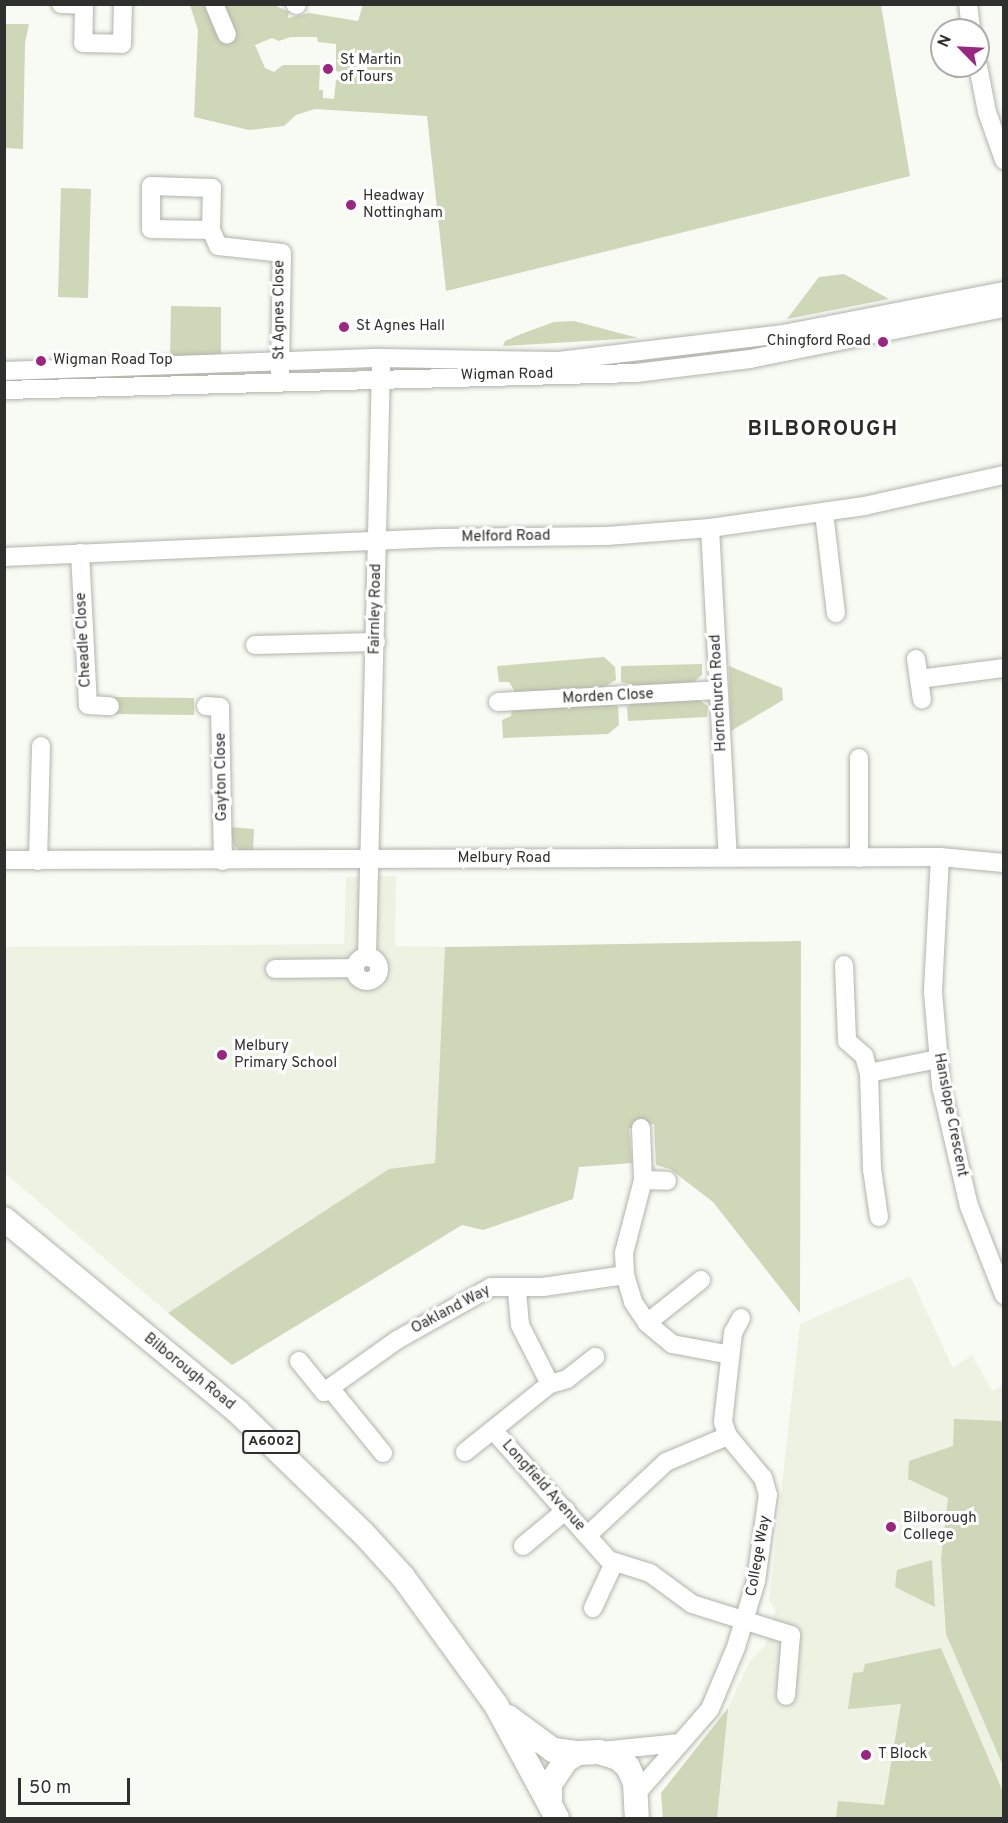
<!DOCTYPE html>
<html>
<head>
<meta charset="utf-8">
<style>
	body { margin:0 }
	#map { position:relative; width:1008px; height:1823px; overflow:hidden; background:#f8fbf3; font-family:Overpass,sans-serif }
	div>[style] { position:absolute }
	.built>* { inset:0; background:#edf2e3 }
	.green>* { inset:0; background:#ced7b7 }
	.roads { filter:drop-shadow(0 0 2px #b1b4ad) drop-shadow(0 0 2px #b1b4ad) }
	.minor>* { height:18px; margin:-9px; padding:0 9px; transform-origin:9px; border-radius:9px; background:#fff }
	.minor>.ring { margin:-9px; padding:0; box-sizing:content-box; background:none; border:18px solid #fff; border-radius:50% }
	.major>* { height:24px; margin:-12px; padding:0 12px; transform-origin:12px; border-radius:12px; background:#fff }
	.dots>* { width:16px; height:16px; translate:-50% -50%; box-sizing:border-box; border:3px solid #fff; border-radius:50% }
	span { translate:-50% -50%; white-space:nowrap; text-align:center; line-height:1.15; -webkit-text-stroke:6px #fff; paint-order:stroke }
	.shield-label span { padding:2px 4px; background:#fff; border:2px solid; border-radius:4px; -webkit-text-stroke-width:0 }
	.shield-label { font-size:14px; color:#2f302d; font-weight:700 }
	.poi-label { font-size:15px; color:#2f302d }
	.left { translate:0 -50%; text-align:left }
	.right { translate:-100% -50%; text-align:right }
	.street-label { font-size:15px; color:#2f302d }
	.district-label { font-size:21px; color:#2b2c27; font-weight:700; letter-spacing:1.5px }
	.frame { position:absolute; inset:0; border:6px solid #2f302d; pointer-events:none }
	.north { position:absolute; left:930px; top:18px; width:60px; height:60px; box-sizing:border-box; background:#fff; border:2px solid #acacab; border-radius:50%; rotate:294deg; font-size:16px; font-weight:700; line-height:24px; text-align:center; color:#2f302d }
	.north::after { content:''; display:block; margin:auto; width:21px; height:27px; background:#9b2681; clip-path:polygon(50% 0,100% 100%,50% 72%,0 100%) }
	.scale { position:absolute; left:18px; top:1778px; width:112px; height:27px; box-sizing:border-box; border:3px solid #2f302d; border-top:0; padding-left:8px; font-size:18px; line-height:21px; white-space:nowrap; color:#2f302d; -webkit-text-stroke:4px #fff; paint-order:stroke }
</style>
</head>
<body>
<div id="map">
	<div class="built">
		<div style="clip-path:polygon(396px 876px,395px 946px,445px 947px,435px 1163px,389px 1169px,168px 1313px,5px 1173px,4px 947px,344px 944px,346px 877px)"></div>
		<div style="clip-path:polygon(910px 1276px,953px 1368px,972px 1355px,992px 1391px,1003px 1385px,1003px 1818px,663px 1818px,661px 1793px,728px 1708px,750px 1661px,765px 1646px,776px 1610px,769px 1601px,800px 1324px)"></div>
	</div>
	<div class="green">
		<div style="clip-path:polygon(evenodd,363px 4px,881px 5px,910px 176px,446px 291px,427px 116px,315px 109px,296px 115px,284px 126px,249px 130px,194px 117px,198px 30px,190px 5px,274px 5px,289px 12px,288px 18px,309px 13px,358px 21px,363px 4px,291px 37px,317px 37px,318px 42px,336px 44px,336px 71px,340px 72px,340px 79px,336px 80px,334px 99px,323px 98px,323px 90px,319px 90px,320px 65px,283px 65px,274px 72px,265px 68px,255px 45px,272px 38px,279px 41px,291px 37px)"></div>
		<div style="clip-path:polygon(5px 24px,29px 24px,25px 43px,23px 149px,5px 148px)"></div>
		<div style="clip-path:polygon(61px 188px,91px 189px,88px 298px,58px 297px)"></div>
		<div style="clip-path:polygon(844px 274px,889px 299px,787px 319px,819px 277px)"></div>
		<div style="clip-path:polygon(171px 306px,221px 307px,221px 357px,170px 359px)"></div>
		<div style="clip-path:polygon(574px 321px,638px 338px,503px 346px,505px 341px,521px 334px,554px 322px)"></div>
		<div style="clip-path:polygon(604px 657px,615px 667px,616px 680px,601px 689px,516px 693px,509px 682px,499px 682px,497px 666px)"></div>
		<div style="clip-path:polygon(702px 664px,702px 675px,694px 682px,638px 686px,621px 682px,621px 666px)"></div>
		<div style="clip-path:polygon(729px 666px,782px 688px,783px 700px,731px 731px)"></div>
		<div style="clip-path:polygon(114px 697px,194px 698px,194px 715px,114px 714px)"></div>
		<div style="clip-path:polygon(697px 699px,708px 706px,707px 717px,628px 721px,627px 707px,636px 701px)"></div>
		<div style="clip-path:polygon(603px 704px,618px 706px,619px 725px,608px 734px,503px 738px,502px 720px,511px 716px,512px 709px)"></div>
		<div style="clip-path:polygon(229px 827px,254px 829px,253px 852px,242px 852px,234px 846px)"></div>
		<div style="clip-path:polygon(801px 941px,800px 1313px,713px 1202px,670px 1169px,656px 1165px,654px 1124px,629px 1128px,632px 1163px,579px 1167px,573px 1199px,483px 1230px,462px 1225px,232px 1365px,168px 1313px,389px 1169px,435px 1163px,445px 947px)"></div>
		<div style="clip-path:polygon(954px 1419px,1003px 1421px,1003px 1766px,946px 1634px,941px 1559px,948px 1498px,908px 1479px,909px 1461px,953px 1446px)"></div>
		<div style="clip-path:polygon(932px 1560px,935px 1607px,895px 1587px,897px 1570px)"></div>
		<div style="clip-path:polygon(941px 1648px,1003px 1792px,1003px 1818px,836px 1818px,838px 1801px,884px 1805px,901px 1704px,848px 1709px,853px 1673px,863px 1672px,865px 1664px)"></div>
		<div style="clip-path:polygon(728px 1708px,717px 1818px,663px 1818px,661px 1793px)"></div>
	</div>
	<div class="roads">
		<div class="minor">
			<div style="left:61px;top:4px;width:23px;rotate:2deg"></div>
			<div style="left:84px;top:4px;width:39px;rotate:91deg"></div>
			<div style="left:83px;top:43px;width:39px;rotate:1deg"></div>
			<div style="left:122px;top:44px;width:40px;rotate:-88.6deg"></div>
			<div style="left:214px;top:4px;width:33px;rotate:67deg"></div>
			<div style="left:295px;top:4px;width:2px;rotate:27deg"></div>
			<div style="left:968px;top:4px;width:26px;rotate:83deg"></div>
			<div style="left:978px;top:66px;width:47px;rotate:78.9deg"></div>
			<div style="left:987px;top:112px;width:51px;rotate:70.5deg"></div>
			<div style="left:211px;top:230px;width:60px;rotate:-179deg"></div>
			<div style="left:151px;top:229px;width:43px;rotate:-90deg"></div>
			<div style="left:151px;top:186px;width:61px;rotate:1.9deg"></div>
			<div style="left:212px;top:188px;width:42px;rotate:91.4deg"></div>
			<div style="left:211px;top:230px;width:17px;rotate:66deg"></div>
			<div style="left:218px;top:246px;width:64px;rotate:6.2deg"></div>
			<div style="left:282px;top:253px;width:120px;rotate:91deg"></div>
			<div style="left:4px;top:371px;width:377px;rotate:-2deg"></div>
			<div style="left:381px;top:358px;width:176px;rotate:1deg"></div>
			<div style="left:557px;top:361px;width:228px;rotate:-6.8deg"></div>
			<div style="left:783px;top:334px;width:225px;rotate:-11deg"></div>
			<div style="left:4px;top:390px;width:632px;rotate:-1.54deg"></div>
			<div style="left:636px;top:373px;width:115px;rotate:-7deg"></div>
			<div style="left:750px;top:359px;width:259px;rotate:-11.4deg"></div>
			<div style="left:824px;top:513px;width:101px;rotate:83.2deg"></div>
			<div style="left:710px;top:528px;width:330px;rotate:86.9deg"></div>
			<div style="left:80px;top:553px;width:152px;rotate:87deg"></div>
			<div style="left:88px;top:705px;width:22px;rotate:3deg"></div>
			<div style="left:4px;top:557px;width:436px;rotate:-2.5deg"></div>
			<div style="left:440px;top:538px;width:167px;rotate:-0.7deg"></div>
			<div style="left:607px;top:536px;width:103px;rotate:-4.4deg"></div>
			<div style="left:710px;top:528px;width:156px;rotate:-8.1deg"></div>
			<div style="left:864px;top:506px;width:143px;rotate:-12.5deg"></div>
			<div style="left:255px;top:645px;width:121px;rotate:-1.4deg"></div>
			<div style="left:916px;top:659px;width:41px;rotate:81.7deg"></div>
			<div style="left:919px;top:679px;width:86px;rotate:-7.4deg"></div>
			<div style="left:498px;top:702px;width:220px;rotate:-3.1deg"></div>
			<div style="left:206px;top:706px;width:14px;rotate:4deg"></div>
			<div style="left:220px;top:707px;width:154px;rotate:88.9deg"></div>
			<div style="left:940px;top:857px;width:135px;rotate:93deg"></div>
			<div style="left:933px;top:992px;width:94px;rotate:85.1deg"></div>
			<div style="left:941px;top:1086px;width:123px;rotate:76.9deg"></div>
			<div style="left:969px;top:1206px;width:96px;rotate:68.5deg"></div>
			<div style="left:859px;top:858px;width:100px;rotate:-90deg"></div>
			<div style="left:4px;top:860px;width:936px;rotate:-0.18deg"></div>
			<div style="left:940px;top:857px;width:64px;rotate:5.4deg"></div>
			<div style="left:38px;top:861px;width:115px;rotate:-88.5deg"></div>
			<div style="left:367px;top:956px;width:590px;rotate:-88.64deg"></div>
			<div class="ring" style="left:355px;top:957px;width:6px;height:6px"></div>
			<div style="left:844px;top:965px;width:76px;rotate:87.7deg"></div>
			<div style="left:847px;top:1041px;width:23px;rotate:41deg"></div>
			<div style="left:864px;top:1056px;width:18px;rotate:74deg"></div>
			<div style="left:275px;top:969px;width:79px;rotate:-0.7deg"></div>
			<div style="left:641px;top:1128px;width:52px;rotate:87.8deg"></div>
			<div style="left:643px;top:1180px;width:75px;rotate:104.6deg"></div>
			<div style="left:624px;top:1253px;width:22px;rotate:87deg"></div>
			<div style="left:625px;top:1275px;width:28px;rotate:73deg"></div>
			<div style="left:633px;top:1302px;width:25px;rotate:56deg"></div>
			<div style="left:647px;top:1323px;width:33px;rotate:40deg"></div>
			<div style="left:672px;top:1344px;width:59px;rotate:10.7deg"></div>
			<div style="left:643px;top:1180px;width:24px;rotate:2deg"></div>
			<div style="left:879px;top:1217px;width:49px;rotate:-98.3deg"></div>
			<div style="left:872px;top:1169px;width:96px;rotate:-91.8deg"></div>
			<div style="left:869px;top:1073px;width:70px;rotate:-11.5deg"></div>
			<div style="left:647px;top:1323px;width:69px;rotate:-38.5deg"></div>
			<div style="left:299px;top:1361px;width:40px;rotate:51deg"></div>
			<div style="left:324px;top:1392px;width:90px;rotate:-35.5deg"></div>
			<div style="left:397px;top:1340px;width:108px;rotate:-29.4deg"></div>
			<div style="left:491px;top:1287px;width:52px"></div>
			<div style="left:543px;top:1287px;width:83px;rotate:-8.3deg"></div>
			<div style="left:550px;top:1384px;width:18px;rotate:-16deg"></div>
			<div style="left:567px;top:1379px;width:36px;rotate:-38deg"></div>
			<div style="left:330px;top:1388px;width:84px;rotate:50.8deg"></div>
			<div style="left:493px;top:1430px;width:174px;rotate:48.3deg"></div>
			<div style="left:609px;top:1560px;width:43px;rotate:17.6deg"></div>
			<div style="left:650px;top:1573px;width:52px;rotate:36.4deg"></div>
			<div style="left:692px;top:1604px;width:104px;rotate:17.4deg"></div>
			<div style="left:791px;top:1635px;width:61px;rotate:94.7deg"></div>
			<div style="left:465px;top:1452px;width:109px;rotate:-38.7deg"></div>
			<div style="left:550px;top:1384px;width:66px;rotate:-117deg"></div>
			<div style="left:520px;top:1325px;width:37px;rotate:-95deg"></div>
			<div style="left:588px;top:1535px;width:107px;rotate:-43.1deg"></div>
			<div style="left:666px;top:1462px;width:67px;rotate:-22.8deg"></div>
			<div style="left:523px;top:1546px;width:56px;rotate:-39.9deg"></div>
			<div style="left:593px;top:1608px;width:50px;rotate:-65deg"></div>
			<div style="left:601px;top:1751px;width:77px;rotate:-5.9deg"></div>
			<div style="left:635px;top:1795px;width:114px;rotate:-48.9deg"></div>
			<div style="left:710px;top:1709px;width:67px;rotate:-67.2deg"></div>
			<div style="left:736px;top:1647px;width:69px;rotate:-73.1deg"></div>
			<div style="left:756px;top:1581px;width:87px;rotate:-82.1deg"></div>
			<div style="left:768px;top:1495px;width:18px;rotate:-106deg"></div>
			<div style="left:763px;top:1478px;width:55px;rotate:-129.8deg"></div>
			<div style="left:728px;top:1436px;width:15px;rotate:-110deg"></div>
			<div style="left:723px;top:1422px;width:90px;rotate:-83.6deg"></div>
			<div style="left:733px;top:1333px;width:17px;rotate:-62deg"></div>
		</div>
		<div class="major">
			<div style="left:4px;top:1219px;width:303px;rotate:39.5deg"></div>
			<div style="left:238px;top:1412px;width:174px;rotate:44.1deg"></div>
			<div style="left:363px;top:1533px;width:59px;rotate:47.7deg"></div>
			<div style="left:403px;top:1577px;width:158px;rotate:54deg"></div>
			<div style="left:496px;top:1705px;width:128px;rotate:61.6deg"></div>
			<div style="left:508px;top:1717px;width:56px;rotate:36.3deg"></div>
			<div style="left:553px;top:1750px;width:25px;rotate:7deg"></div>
			<div style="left:550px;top:1799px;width:15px;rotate:-90deg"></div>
			<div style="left:550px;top:1784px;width:29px;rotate:-56deg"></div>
			<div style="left:566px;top:1760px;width:14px;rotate:-30deg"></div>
			<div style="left:578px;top:1753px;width:21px;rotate:-3deg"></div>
			<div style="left:599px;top:1752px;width:20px;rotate:18deg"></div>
			<div style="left:618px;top:1758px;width:13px;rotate:42deg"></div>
			<div style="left:628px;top:1767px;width:17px;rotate:66deg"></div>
			<div style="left:635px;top:1783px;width:35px;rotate:87deg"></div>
		</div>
	</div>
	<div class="dots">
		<div style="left:328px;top:69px;background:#9b2681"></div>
		<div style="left:351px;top:205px;background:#9b2681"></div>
		<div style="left:344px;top:327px;background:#9b2681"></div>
		<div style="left:883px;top:342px;background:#9b2681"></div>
		<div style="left:41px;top:361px;background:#9b2681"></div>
		<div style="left:222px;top:1055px;background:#9b2681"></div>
		<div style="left:891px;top:1527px;background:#9b2681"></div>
		<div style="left:866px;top:1755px;background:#9b2681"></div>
	</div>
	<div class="shield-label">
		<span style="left:271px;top:1442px">A6002</span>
	</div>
	<div class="poi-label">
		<span class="left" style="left:340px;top:69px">St Martin<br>of Tours</span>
		<span class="left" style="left:363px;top:205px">Headway<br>Nottingham</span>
		<span class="left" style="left:356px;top:327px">St Agnes Hall</span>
		<span class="right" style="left:871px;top:342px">Chingford Road</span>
		<span class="left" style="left:53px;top:361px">Wigman Road Top</span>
		<span class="left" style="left:234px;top:1055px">Melbury<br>Primary School</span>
		<span class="left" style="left:903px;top:1527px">Bilborough<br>College</span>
		<span class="left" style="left:878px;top:1755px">T Block</span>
	</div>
	<div class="street-label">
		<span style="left:280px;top:310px;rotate:-90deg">St Agnes Close</span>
		<span style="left:507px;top:375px;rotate:-1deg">Wigman Road</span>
		<span style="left:506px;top:537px;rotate:-1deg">Melford Road</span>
		<span style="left:376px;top:609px;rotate:-89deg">Fairnley Road</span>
		<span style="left:84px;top:640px;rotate:-93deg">Cheadle Close</span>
		<span style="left:719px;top:693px;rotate:-93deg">Hornchurch Road</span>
		<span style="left:608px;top:697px;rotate:-3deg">Morden Close</span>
		<span style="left:222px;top:777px;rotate:-91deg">Gayton Close</span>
		<span style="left:504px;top:859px">Melbury Road</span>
		<span style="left:950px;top:1115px;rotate:79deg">Hanslope Crescent</span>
		<span style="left:451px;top:1310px;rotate:-28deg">Oakland Way</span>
		<span style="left:189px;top:1372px;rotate:39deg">Bilborough Road</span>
		<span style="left:543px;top:1486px;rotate:48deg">Longfield Avenue</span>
		<span style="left:759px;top:1556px;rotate:-80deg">College Way</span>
	</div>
	<div class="district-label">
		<span style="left:823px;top:430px">BILBOROUGH</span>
	</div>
	<div class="frame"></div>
	<div class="north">N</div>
	<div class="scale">50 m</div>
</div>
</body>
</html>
